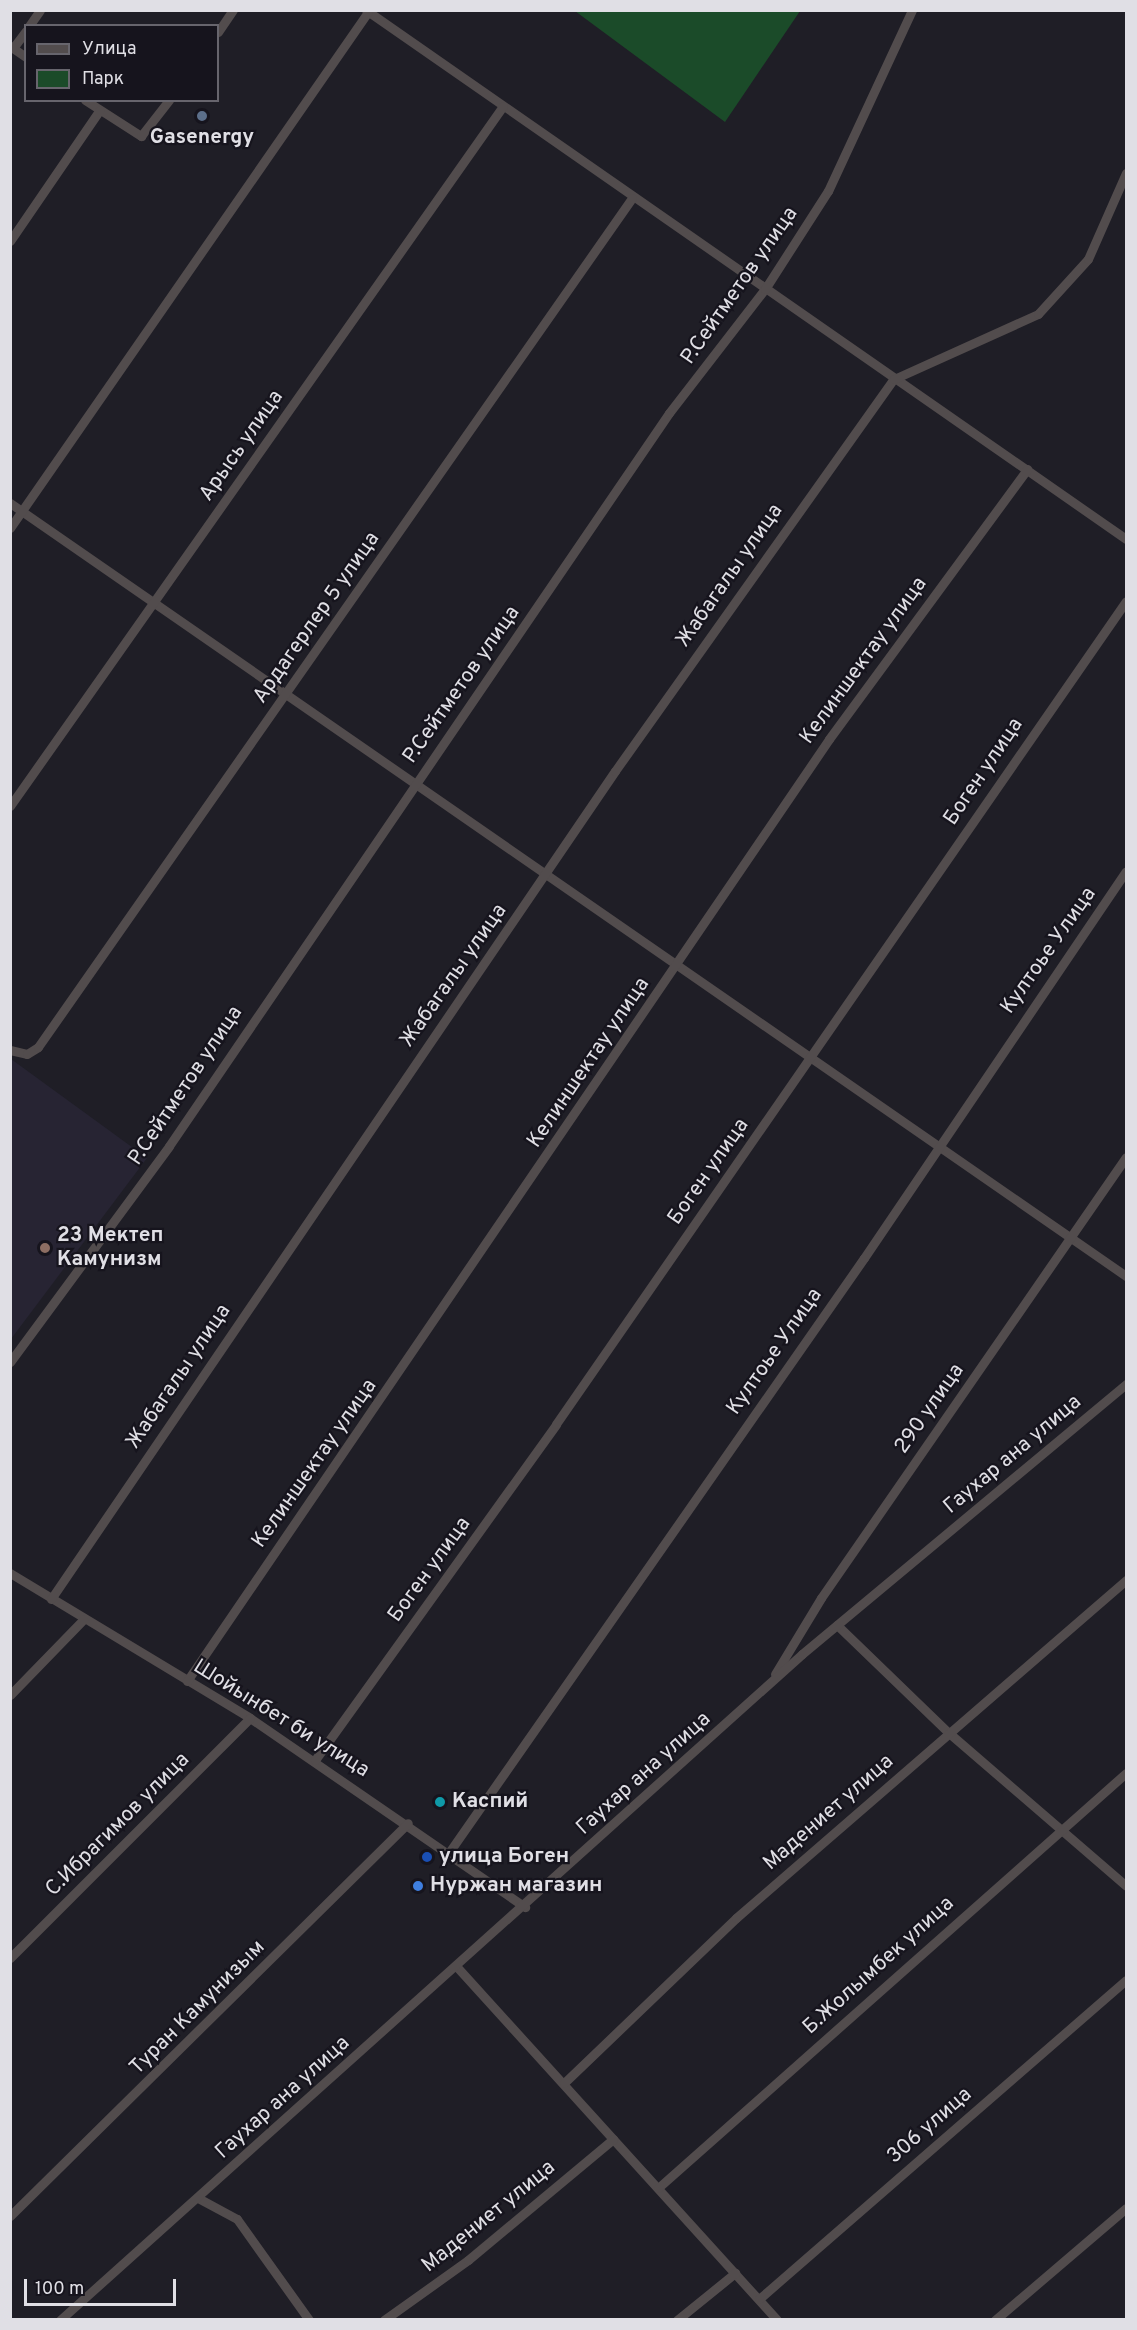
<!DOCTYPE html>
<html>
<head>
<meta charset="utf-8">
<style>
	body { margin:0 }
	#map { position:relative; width:1137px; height:2330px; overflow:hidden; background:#1f1e26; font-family:Overpass,sans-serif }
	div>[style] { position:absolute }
	.built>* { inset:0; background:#272433 }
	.green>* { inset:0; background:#1b4b29 }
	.minor>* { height:9px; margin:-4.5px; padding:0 4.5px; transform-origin:4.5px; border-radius:4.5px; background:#524c4d }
	.dots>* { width:16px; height:16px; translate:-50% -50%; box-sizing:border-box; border:3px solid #16141d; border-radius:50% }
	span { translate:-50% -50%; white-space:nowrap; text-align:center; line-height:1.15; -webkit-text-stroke:4.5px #16141d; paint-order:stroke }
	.poi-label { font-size:21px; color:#e0dfe5; font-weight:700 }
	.left { translate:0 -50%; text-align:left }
	.street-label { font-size:21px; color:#e0dfe5 }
	.frame { position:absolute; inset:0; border:12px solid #e0dfe5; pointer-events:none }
	.legend { position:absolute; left:24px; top:24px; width:195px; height:78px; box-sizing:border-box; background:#16141d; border:2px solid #67656d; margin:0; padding:8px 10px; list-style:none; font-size:18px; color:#e0dfe5 }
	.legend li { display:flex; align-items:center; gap:12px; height:30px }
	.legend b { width:30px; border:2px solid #67656d }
	.scale { position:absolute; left:24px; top:2279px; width:152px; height:27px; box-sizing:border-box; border:3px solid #e0dfe5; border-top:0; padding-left:8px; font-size:18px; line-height:21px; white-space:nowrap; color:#e0dfe5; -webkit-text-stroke:4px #16141d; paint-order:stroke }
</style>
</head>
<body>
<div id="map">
	<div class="built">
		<div style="clip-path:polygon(11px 1059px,147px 1158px,11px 1339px)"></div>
	</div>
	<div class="green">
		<div style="clip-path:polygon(575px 11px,800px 11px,725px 122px)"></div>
	</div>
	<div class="minor">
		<div style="left:366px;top:10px;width:926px;rotate:34.84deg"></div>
		<div style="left:29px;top:26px;width:19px;rotate:-55deg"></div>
		<div style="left:218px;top:32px;width:27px;rotate:-56deg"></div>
		<div style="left:10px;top:46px;width:19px;rotate:35deg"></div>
		<div style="left:13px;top:48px;width:21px;rotate:-53deg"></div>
		<div style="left:85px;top:100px;width:67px;rotate:32.7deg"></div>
		<div style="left:141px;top:136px;width:46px;rotate:-52.1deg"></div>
		<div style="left:10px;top:241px;width:158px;rotate:-55.6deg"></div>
		<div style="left:10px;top:503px;width:1358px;rotate:34.71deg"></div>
		<div style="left:10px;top:528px;width:628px;rotate:-55.25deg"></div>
		<div style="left:10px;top:806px;width:856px;rotate:-54.84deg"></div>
		<div style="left:10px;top:1050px;width:17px;rotate:13deg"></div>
		<div style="left:27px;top:1054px;width:13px;rotate:-32deg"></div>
		<div style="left:38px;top:1047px;width:1036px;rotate:-55.02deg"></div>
		<div style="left:10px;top:1362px;width:268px;rotate:-53.6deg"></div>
		<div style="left:169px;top:1146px;width:887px;rotate:-55.7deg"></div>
		<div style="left:669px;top:413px;width:157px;rotate:-52.3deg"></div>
		<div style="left:765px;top:289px;width:117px;rotate:-57.3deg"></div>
		<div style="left:828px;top:191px;width:200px;rotate:-65.1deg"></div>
		<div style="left:10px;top:1573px;width:280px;rotate:31.1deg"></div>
		<div style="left:250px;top:1718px;width:334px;rotate:34.5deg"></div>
		<div style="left:51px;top:1599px;width:1002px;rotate:-55.74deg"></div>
		<div style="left:615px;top:771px;width:481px;rotate:-54.6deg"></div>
		<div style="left:894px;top:379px;width:158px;rotate:-24.3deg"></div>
		<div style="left:1038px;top:314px;width:74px;rotate:-47.7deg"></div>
		<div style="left:1088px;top:259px;width:94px;rotate:-66.2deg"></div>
		<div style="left:837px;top:1625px;width:156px;rotate:44deg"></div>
		<div style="left:949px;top:1733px;width:234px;rotate:40.8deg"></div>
		<div style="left:775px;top:1674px;width:89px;rotate:-58.8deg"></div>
		<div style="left:821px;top:1598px;width:536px;rotate:-55.33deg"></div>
		<div style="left:187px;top:1681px;width:1140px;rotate:-55.72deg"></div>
		<div style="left:829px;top:739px;width:335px;rotate:-53.7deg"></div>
		<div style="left:10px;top:1695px;width:105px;rotate:-45.8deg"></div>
		<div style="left:315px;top:1760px;width:413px;rotate:-54.3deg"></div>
		<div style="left:556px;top:1424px;width:1001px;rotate:-55.29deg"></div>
		<div style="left:450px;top:1851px;width:723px;rotate:-55.08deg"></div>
		<div style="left:864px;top:1258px;width:467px;rotate:-55.9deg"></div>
		<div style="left:10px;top:1958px;width:339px;rotate:-45deg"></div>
		<div style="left:457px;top:1967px;width:476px;rotate:47.8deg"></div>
		<div style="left:564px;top:2083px;width:238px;rotate:-43.8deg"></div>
		<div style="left:736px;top:1918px;width:516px;rotate:-40.91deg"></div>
		<div style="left:658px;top:2188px;width:625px;rotate:-41.57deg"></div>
		<div style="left:198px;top:2198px;width:44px;rotate:28.3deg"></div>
		<div style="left:237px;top:2219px;width:124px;rotate:54.5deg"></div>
		<div style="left:10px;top:2216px;width:559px;rotate:-44.64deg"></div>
		<div style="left:759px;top:2299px;width:486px;rotate:-41deg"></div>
		<div style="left:60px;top:2320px;width:997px;rotate:-41.91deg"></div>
		<div style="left:802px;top:1654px;width:422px;rotate:-39.8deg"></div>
		<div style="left:384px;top:2320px;width:103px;rotate:-35.5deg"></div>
		<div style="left:468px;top:2260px;width:189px;rotate:-39.8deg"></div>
		<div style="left:677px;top:2320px;width:75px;rotate:-39deg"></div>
		<div style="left:995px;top:2320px;width:172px;rotate:-40.5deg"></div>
	</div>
	<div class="dots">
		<div style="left:202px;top:116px;background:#5c6f8a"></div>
		<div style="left:45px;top:1248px;background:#8d6e63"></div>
		<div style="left:440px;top:1802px;background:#0f9aa8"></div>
		<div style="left:427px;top:1857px;background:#1a4fb4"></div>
		<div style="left:418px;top:1886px;background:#3f7fe0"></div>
	</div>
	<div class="poi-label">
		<span style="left:202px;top:138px">Gasenergy</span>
		<span class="left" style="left:57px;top:1248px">23 Мектеп<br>Камунизм</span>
		<span class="left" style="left:452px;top:1802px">Каспий</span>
		<span class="left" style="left:439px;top:1857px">улица Боген</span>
		<span class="left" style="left:430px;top:1886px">Нуржан магазин</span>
	</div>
	<div class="street-label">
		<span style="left:740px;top:286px;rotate:-55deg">Р.Сейтметов улица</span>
		<span style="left:242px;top:446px;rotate:-55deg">Арысь улица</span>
		<span style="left:730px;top:576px;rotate:-55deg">Жабагалы улица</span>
		<span style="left:317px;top:618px;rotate:-55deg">Ардагерлер 5 улица</span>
		<span style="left:864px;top:661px;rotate:-54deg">Келиншектау улица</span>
		<span style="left:462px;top:685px;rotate:-55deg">Р.Сейтметов улица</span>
		<span style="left:984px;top:772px;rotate:-56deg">Боген улица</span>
		<span style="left:1049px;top:951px;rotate:-55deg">Култоье Улица</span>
		<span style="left:454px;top:976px;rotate:-55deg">Жабагалы улица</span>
		<span style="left:589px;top:1063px;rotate:-56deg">Келиншектау улица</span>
		<span style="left:186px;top:1086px;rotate:-56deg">Р.Сейтметов улица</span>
		<span style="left:709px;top:1172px;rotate:-55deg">Боген улица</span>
		<span style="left:775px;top:1352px;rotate:-55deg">Култоье Улица</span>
		<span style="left:179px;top:1377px;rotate:-56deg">Жабагалы улица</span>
		<span style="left:930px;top:1409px;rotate:-55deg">290 улица</span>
		<span style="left:1013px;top:1455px;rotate:-40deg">Гаухар ана улица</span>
		<span style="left:315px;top:1464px;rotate:-55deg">Келиншектау улица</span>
		<span style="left:430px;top:1570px;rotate:-54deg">Боген улица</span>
		<span style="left:281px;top:1719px;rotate:32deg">Шойынбет би улица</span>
		<span style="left:644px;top:1774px;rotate:-42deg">Гаухар ана улица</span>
		<span style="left:829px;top:1813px;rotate:-41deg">Мадениет улица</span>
		<span style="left:118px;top:1825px;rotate:-45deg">С.Ибрагимов улица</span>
		<span style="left:879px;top:1966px;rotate:-42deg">Б.Жолымбек улица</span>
		<span style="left:198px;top:2008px;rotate:-45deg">Туран Камунизым</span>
		<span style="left:283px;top:2098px;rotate:-42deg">Гаухар ана улица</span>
		<span style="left:930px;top:2126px;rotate:-41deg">306 улица</span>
		<span style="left:489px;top:2217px;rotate:-39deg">Мадениет улица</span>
	</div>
	<div class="frame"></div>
	<ul class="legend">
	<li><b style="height:8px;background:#524c4d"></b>Улица</li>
	<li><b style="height:16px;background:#1b4b29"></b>Парк</li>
	</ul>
	<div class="scale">100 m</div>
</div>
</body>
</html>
